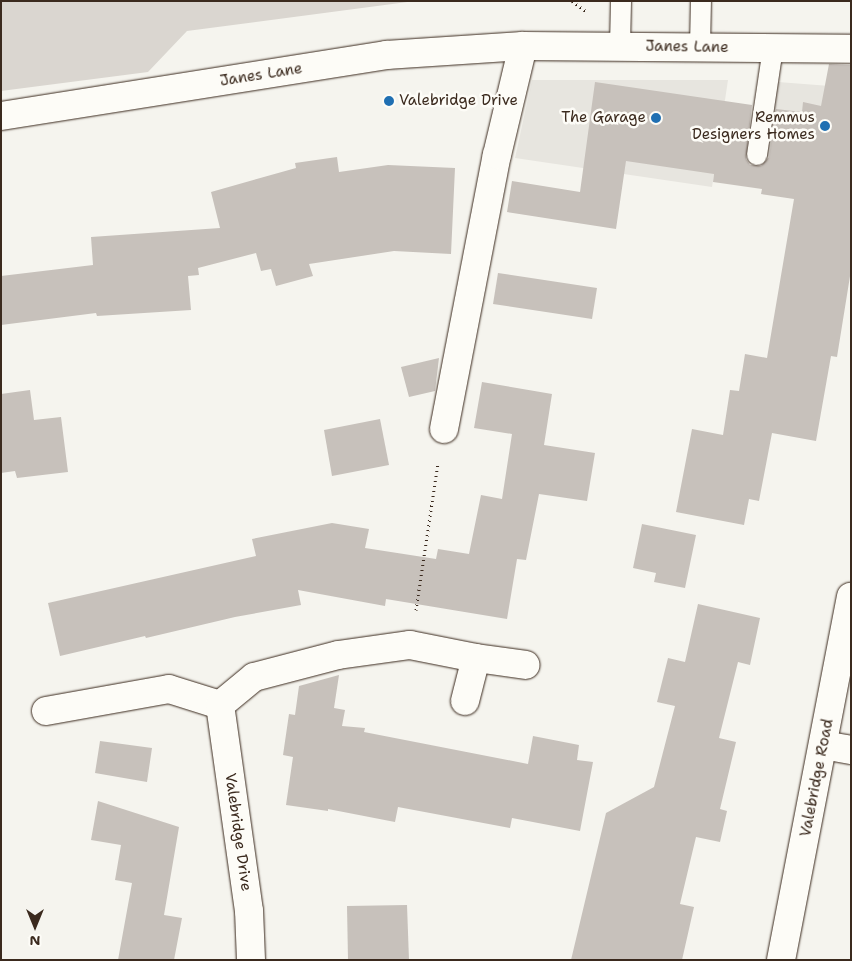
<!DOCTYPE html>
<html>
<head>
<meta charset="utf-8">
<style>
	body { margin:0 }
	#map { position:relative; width:852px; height:961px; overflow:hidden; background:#f5f4ee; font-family:"Shantell Sans",sans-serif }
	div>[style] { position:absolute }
	.built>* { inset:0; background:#e7e5df }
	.green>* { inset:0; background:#dad6d0 }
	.building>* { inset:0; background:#c7c1bb }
	.path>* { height:3px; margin-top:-1.5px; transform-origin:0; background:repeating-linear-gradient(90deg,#3b2a1e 0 1px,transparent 0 5px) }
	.roads { filter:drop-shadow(0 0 1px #3b2a1e) drop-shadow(0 0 1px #3b2a1e) }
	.lane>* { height:20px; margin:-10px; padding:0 10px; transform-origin:10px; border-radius:10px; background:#fdfcf7 }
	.street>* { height:28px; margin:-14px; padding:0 14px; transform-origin:14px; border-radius:14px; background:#fdfcf7 }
	.secondary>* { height:28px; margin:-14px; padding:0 14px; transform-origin:14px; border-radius:14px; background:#fdfcf7 }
	.dots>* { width:14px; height:14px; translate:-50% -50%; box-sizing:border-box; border:2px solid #fdfcf7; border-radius:50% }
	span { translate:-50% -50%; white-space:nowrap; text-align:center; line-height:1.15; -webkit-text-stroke:5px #fdfcf7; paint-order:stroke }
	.street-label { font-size:15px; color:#3b2a1e }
	.poi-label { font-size:15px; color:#3b2a1e }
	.left { translate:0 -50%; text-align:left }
	.right { translate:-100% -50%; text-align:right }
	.frame { position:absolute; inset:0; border:2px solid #3b2a1e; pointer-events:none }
	.north { position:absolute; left:10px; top:901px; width:50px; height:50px; -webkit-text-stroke:4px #fdfcf7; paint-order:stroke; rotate:180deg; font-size:14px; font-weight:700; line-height:20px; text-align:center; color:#3b2a1e }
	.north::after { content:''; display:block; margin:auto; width:18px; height:22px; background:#3b2a1e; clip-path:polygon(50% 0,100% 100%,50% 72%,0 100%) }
</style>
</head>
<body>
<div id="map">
	<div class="built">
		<div style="clip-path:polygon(532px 80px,728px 80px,712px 187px,515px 158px)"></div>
		<div style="clip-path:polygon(778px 82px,843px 87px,809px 163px,766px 157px)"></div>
	</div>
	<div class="green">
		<div style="clip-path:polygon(1px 1px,415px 1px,187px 31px,148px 72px,1px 91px)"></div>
	</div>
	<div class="building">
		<div style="clip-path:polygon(829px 64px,851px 65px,851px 270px,837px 357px,831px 356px,816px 441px,772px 433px,759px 501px,749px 499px,744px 525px,676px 512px,692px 429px,723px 435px,730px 390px,739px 391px,745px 354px,767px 358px,794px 199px,761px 194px,762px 189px,713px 182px,714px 174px,626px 161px,616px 229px,507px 212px,512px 181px,580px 192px,595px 82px,752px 105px,746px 159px,750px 165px,761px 166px,769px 157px,776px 109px,802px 112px,803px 102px,821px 106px)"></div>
		<div style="clip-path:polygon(337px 157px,339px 172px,388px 165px,455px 168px,451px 254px,394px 251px,309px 264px,313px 276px,276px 286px,271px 269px,261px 271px,256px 253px,198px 268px,199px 275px,188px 276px,191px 310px,97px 316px,96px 313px,1px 325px,1px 276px,93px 265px,91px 237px,220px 228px,211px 192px,296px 168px,295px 163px)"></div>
		<div style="clip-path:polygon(498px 273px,597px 288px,592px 319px,493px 304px)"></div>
		<div style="clip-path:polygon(439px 358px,435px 391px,409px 397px,401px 367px)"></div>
		<div style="clip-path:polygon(482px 382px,552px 394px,544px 445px,595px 453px,587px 501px,539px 494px,526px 560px,517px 559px,507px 619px,386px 599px,385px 606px,298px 590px,301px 605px,235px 617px,146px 638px,145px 636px,60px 656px,48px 603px,256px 556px,252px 539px,332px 523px,369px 529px,365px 548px,436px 559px,438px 549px,469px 554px,481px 495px,502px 499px,512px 434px,474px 428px)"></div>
		<div style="clip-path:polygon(30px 390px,34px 420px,61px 417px,68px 472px,17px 478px,15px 471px,1px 473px,1px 394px)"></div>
		<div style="clip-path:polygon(380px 419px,389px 465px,332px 476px,324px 430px)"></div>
		<div style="clip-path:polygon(642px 524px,696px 535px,685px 588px,654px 582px,656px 573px,633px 568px)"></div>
		<div style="clip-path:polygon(698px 604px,760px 618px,750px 665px,738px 662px,719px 738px,736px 742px,720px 809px,727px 811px,720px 842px,696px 837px,680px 904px,694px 907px,682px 960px,571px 960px,606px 813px,654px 787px,675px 706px,657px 702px,668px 658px,685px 662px)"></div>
		<div style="clip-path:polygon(339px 675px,334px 708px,345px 710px,342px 726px,365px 728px,364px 732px,528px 764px,533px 736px,579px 745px,577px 760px,593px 762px,580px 831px,512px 818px,510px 828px,398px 807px,395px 822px,328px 809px,328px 811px,286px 805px,293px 757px,283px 755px,289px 714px,295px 715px,299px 686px)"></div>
		<div style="clip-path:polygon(100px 741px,152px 748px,147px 782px,95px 773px)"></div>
		<div style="clip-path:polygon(98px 801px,179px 827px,164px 915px,182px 918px,174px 960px,118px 960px,132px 883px,115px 880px,121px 845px,91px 840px)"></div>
		<div style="clip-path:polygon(407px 905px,409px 960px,348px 960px,347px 906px)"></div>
	</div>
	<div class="path">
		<div style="left:572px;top:1px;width:17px;rotate:36deg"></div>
		<div style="left:416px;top:610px;width:149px;rotate:-81.5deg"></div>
	</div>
	<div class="roads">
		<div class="lane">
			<div style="left:620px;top:46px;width:45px;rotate:-88.7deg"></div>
			<div style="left:700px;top:47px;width:46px;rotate:-88.8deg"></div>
			<div style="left:757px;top:155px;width:108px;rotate:-81.5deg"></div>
		</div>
		<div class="street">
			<div style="left:444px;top:429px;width:279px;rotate:-79.1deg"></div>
			<div style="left:497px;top:155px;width:112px;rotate:-76.6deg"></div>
			<div style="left:465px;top:701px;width:44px;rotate:-75.7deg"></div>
			<div style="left:46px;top:711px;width:125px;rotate:-10.1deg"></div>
			<div style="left:169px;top:689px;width:53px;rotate:17.4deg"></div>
			<div style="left:823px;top:745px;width:28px;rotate:10deg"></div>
			<div style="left:251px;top:960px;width:49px;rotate:-92.3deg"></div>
			<div style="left:249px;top:911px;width:208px;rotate:-98deg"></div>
			<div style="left:220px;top:705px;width:44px;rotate:-39.5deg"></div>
			<div style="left:254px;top:677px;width:87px;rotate:-14.7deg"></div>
			<div style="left:338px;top:655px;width:73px;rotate:-7.9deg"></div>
			<div style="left:410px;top:645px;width:67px;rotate:11.1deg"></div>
			<div style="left:476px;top:658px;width:50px;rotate:8deg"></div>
		</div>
		<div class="secondary">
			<div style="left:1px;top:116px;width:390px;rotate:-9deg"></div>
			<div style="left:386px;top:55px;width:137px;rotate:-3.8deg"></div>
			<div style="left:523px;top:46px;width:328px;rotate:0.5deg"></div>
			<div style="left:781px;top:960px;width:370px;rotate:-79.1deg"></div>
		</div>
	</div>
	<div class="dots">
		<div style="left:389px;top:101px;background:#1f6fb2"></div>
		<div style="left:656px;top:118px;background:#1f6fb2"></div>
		<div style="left:825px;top:126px;background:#1f6fb2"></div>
	</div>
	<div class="street-label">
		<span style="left:687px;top:47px;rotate:1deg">Janes Lane</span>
		<span style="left:261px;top:75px;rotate:-9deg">Janes Lane</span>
		<span style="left:817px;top:778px;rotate:-79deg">Valebridge Road</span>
		<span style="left:238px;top:832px;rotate:82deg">Valebridge Drive</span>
	</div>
	<div class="poi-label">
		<span class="left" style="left:399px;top:101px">Valebridge Drive</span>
		<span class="right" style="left:815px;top:126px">Remmus<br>Designers Homes</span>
		<span class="right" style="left:646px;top:118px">The Garage</span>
	</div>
	<div class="frame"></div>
	<div class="north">N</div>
</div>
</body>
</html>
